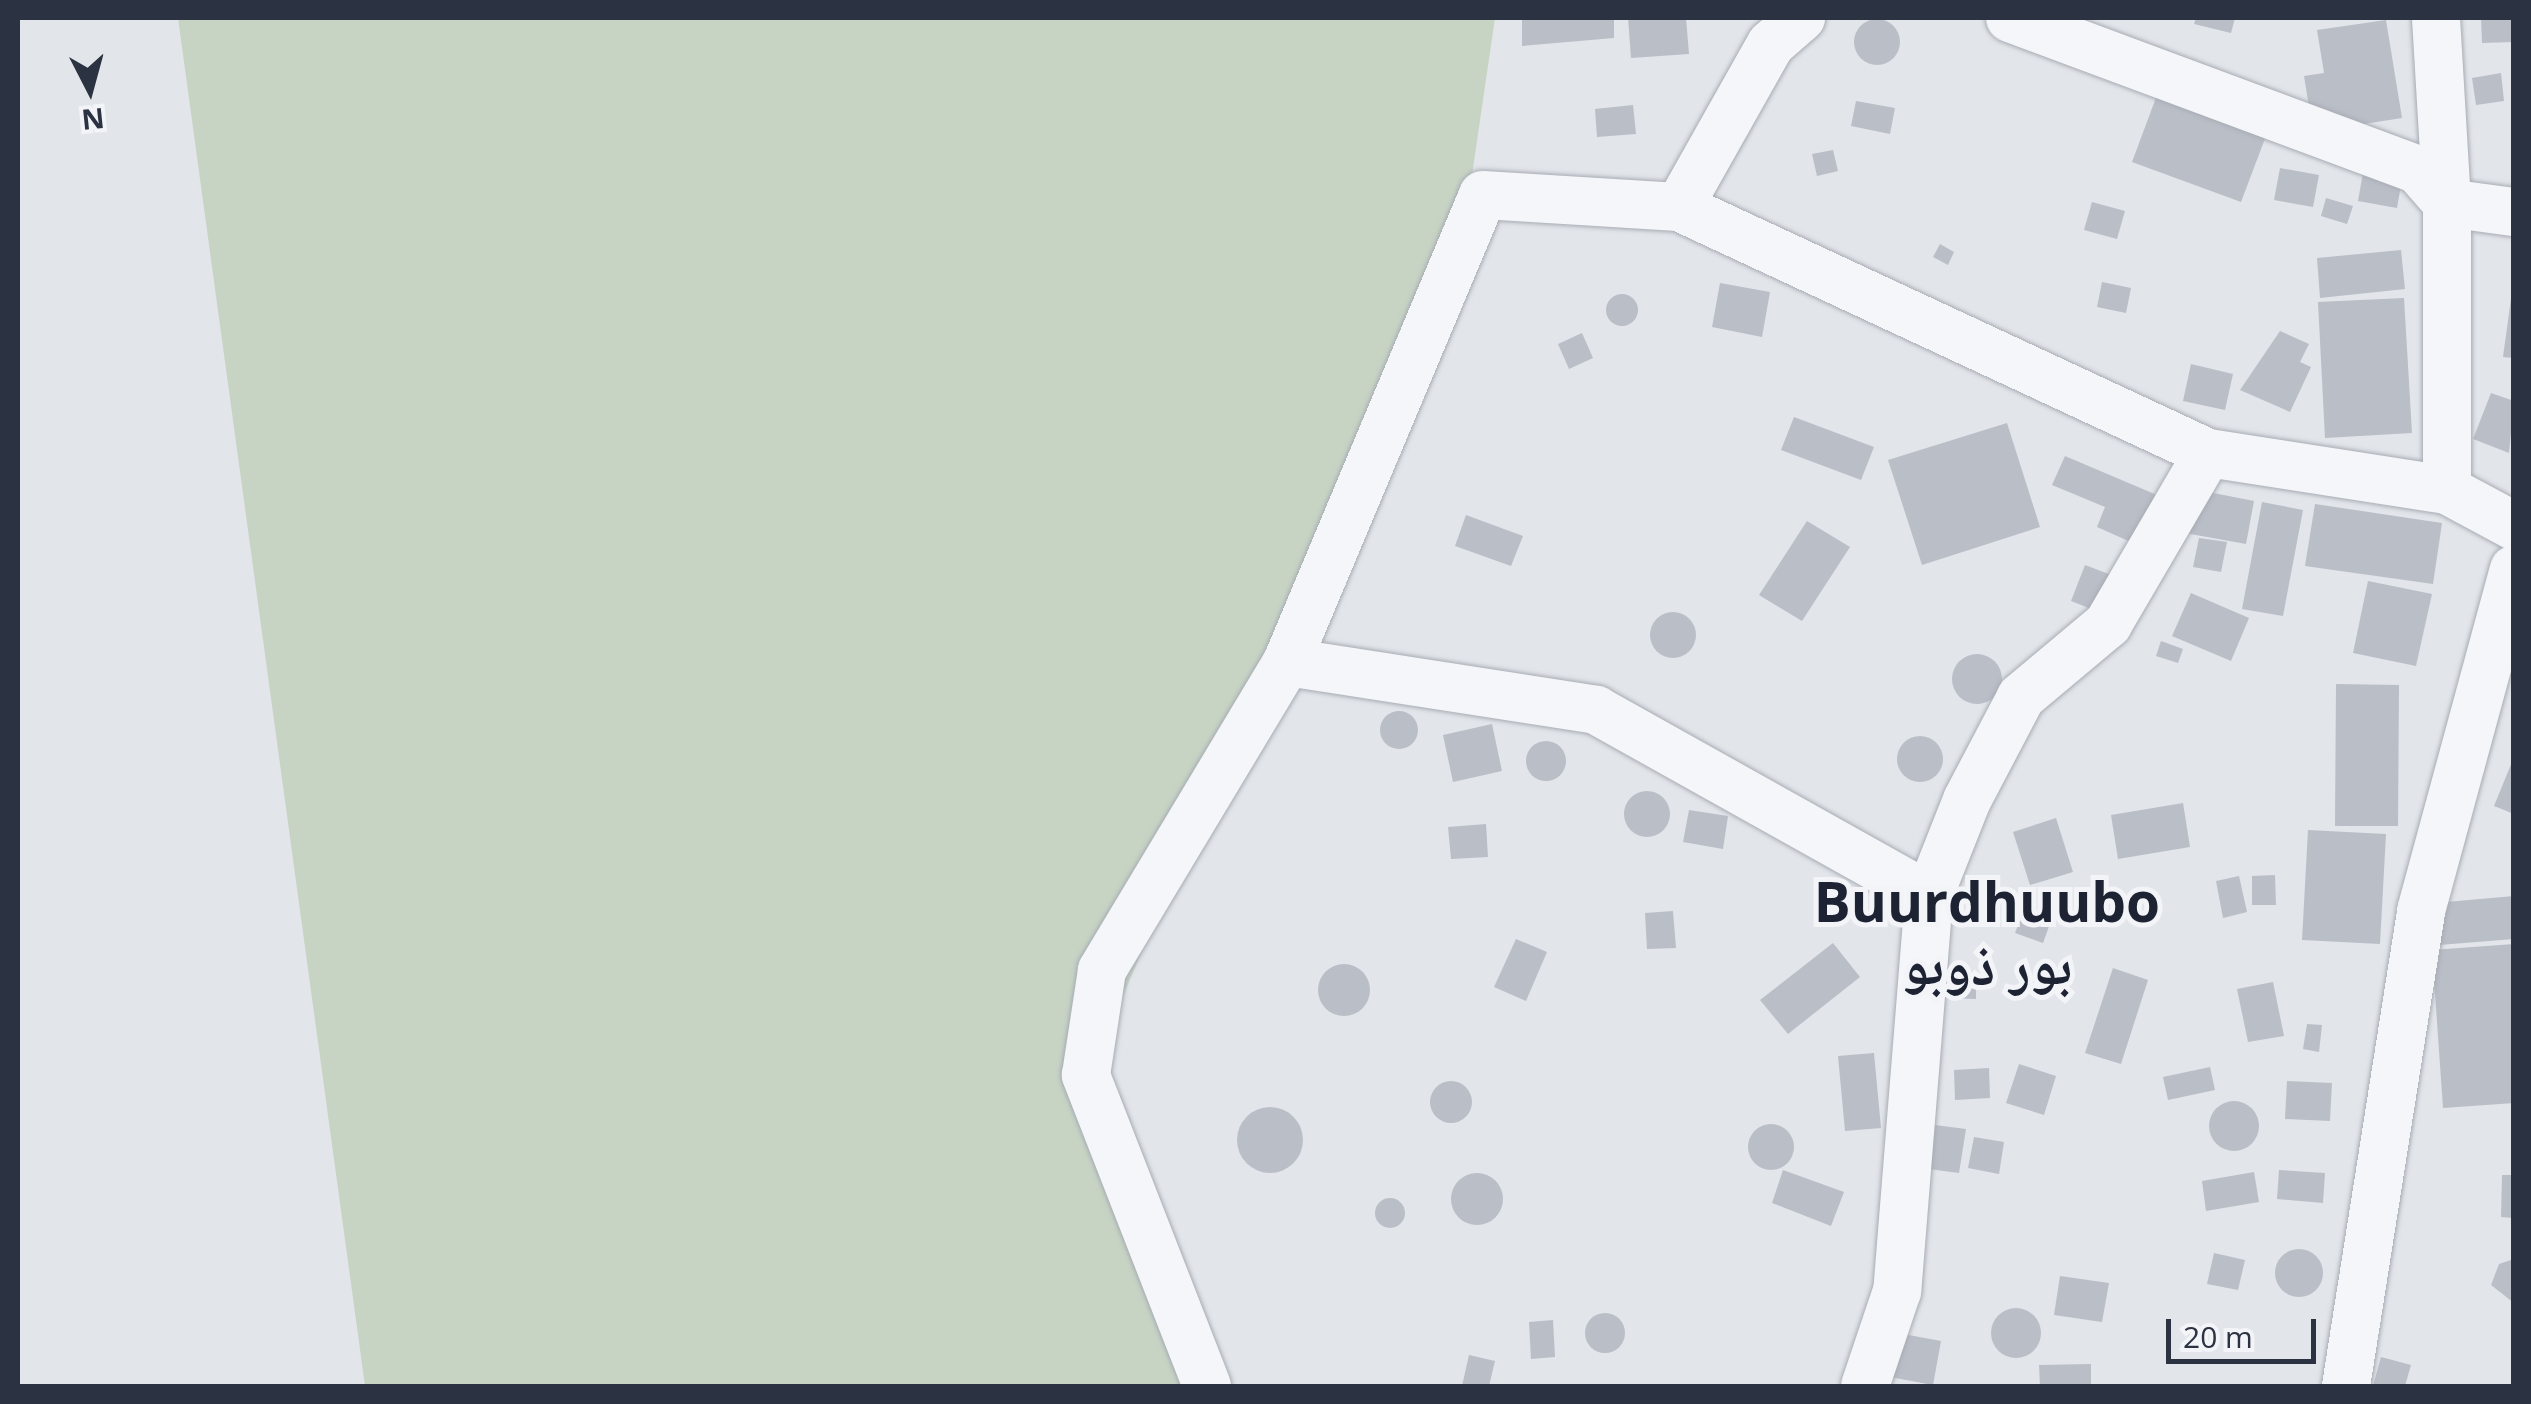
<!DOCTYPE html>
<html>
<head>
<meta charset="utf-8">
<style>
	body { margin:0 }
	#map { position:relative; width:2531px; height:1404px; overflow:hidden; background:#e2e5ea; font-family:"Open Sans","Noto Naskh Arabic",sans-serif }
	div>[style] { position:absolute }
	.green>* { inset:0; background:#c7d4c4 }
	.building>* { inset:0; background:#babec7 }
	.round { border-radius:50% }
	.roads { filter:drop-shadow(0 0 2px #a7acb4) drop-shadow(0 0 2px #a7acb4) }
	.street>* { height:48px; margin:-24px; padding:0 24px; transform-origin:24px; border-radius:24px; background:#f5f6f9 }
	span { translate:-50% -50%; white-space:nowrap; text-align:center; line-height:1.15; -webkit-text-stroke:10px #f2f4f8; paint-order:stroke }
	.town-label { font-size:55px; color:#1d2333; font-weight:700 }
	.frame { position:absolute; inset:0; border:20px solid #2b3242; pointer-events:none }
	.north { position:absolute; left:40px; top:40px; width:100px; height:100px; -webkit-text-stroke:8px #f2f4f8; paint-order:stroke; rotate:174deg; font-size:28px; font-weight:700; line-height:40px; text-align:center; color:#2b3242 }
	.north::after { content:''; display:block; margin:auto; width:35px; height:45px; background:#2b3242; clip-path:polygon(50% 0,100% 100%,50% 72%,0 100%) }
	.scale { position:absolute; left:2166px; top:1319px; width:150px; height:45px; box-sizing:border-box; border:5px solid #2b3242; border-top:0; padding-left:12px; font-size:30px; line-height:35px; white-space:nowrap; color:#2b3242; -webkit-text-stroke:8px #f2f4f8; paint-order:stroke }
</style>
</head>
<body>
<div id="map">
	<div class="green">
		<div style="clip-path:polygon(178px 18px,1495px 18px,1472px 175px,1080px 1097px,1187px 1386px,365px 1386px)"></div>
	</div>
	<div class="building">
		<div style="clip-path:polygon(1522px 18px,1614px 18px,1614px 38px,1522px 46px)"></div>
		<div style="clip-path:polygon(1628px 18px,1686px 18px,1689px 54px,1631px 58px)"></div>
		<div style="clip-path:polygon(2196px 18px,2235px 18px,2231px 33px,2194px 24px)"></div>
		<div style="clip-path:polygon(2481px 18px,2514px 18px,2514px 42px,2482px 43px)"></div>
		<div class="round" style="left:1854px;top:19px;width:46px;height:46px"></div>
		<div style="clip-path:polygon(2386px 20px,2402px 118px,2313px 132px,2304px 76px,2324px 73px,2317px 30px)"></div>
		<div style="clip-path:polygon(2501px 73px,2504px 101px,2476px 105px,2472px 78px)"></div>
		<div style="clip-path:polygon(2157px 95px,2266px 136px,2241px 202px,2132px 162px)"></div>
		<div style="clip-path:polygon(1856px 101px,1895px 108px,1890px 134px,1851px 126px)"></div>
		<div style="clip-path:polygon(1633px 105px,1636px 134px,1597px 137px,1595px 109px)"></div>
		<div style="clip-path:polygon(1833px 150px,1838px 171px,1817px 176px,1812px 154px)"></div>
		<div style="clip-path:polygon(2364px 167px,2403px 173px,2397px 208px,2358px 201px)"></div>
		<div style="clip-path:polygon(2280px 168px,2319px 175px,2313px 207px,2274px 200px)"></div>
		<div style="clip-path:polygon(2326px 198px,2353px 206px,2347px 224px,2321px 216px)"></div>
		<div style="clip-path:polygon(2092px 202px,2125px 211px,2117px 239px,2084px 230px)"></div>
		<div style="clip-path:polygon(1940px 244px,1954px 252px,1948px 265px,1933px 257px)"></div>
		<div style="clip-path:polygon(2401px 250px,2405px 289px,2320px 298px,2317px 258px)"></div>
		<div style="clip-path:polygon(2514px 277px,2514px 358px,2503px 357px)"></div>
		<div style="clip-path:polygon(2102px 282px,2131px 288px,2126px 313px,2097px 307px)"></div>
		<div style="clip-path:polygon(1720px 283px,1770px 292px,1762px 337px,1712px 327px)"></div>
		<div class="round" style="left:1606px;top:294px;width:32px;height:32px"></div>
		<div style="clip-path:polygon(2404px 298px,2412px 433px,2325px 438px,2318px 302px)"></div>
		<div style="clip-path:polygon(2280px 331px,2309px 344px,2300px 362px,2311px 367px,2290px 412px,2240px 390px)"></div>
		<div style="clip-path:polygon(1582px 333px,1593px 358px,1569px 369px,1558px 344px)"></div>
		<div style="clip-path:polygon(2191px 364px,2233px 374px,2225px 410px,2183px 401px)"></div>
		<div style="clip-path:polygon(2491px 393px,2514px 401px,2509px 453px,2473px 439px)"></div>
		<div style="clip-path:polygon(1794px 417px,1874px 447px,1861px 480px,1781px 450px)"></div>
		<div style="clip-path:polygon(2007px 423px,2040px 527px,1922px 565px,1888px 460px)"></div>
		<div style="clip-path:polygon(2065px 456px,2164px 498px,2142px 547px,2097px 527px,2105px 507px,2052px 485px)"></div>
		<div style="clip-path:polygon(2193px 489px,2254px 501px,2246px 544px,2185px 533px)"></div>
		<div style="clip-path:polygon(2262px 502px,2303px 510px,2283px 616px,2242px 609px)"></div>
		<div style="clip-path:polygon(2315px 504px,2442px 523px,2433px 584px,2305px 566px)"></div>
		<div style="clip-path:polygon(1466px 515px,1523px 536px,1511px 566px,1455px 546px)"></div>
		<div style="clip-path:polygon(1807px 521px,1850px 547px,1802px 621px,1759px 595px)"></div>
		<div style="clip-path:polygon(2199px 538px,2227px 542px,2221px 572px,2193px 567px)"></div>
		<div style="clip-path:polygon(2085px 565px,2114px 576px,2099px 612px,2071px 601px)"></div>
		<div style="clip-path:polygon(2368px 581px,2432px 594px,2416px 666px,2353px 653px)"></div>
		<div style="clip-path:polygon(2191px 593px,2249px 618px,2231px 661px,2172px 636px)"></div>
		<div class="round" style="left:1650px;top:612px;width:46px;height:46px"></div>
		<div style="clip-path:polygon(2161px 641px,2183px 649px,2178px 663px,2156px 656px)"></div>
		<div class="round" style="left:1952px;top:654px;width:50px;height:50px"></div>
		<div style="clip-path:polygon(2336px 684px,2399px 685px,2398px 826px,2335px 826px)"></div>
		<div class="round" style="left:1380px;top:711px;width:38px;height:38px"></div>
		<div style="clip-path:polygon(1492px 724px,1502px 771px,1453px 782px,1443px 735px)"></div>
		<div class="round" style="left:1897px;top:736px;width:46px;height:46px"></div>
		<div class="round" style="left:1526px;top:741px;width:40px;height:40px"></div>
		<div style="clip-path:polygon(2514px 757px,2514px 814px,2494px 806px)"></div>
		<div class="round" style="left:1624px;top:791px;width:46px;height:46px"></div>
		<div style="clip-path:polygon(2183px 803px,2190px 847px,2118px 859px,2111px 815px)"></div>
		<div style="clip-path:polygon(1689px 810px,1728px 816px,1723px 849px,1683px 842px)"></div>
		<div style="clip-path:polygon(2056px 818px,2073px 872px,2030px 885px,2013px 832px)"></div>
		<div style="clip-path:polygon(1486px 824px,1488px 857px,1451px 859px,1448px 827px)"></div>
		<div style="clip-path:polygon(2308px 830px,2386px 834px,2380px 944px,2302px 940px)"></div>
		<div style="clip-path:polygon(2275px 875px,2276px 905px,2252px 905px,2252px 876px)"></div>
		<div style="clip-path:polygon(2239px 876px,2247px 912px,2223px 918px,2216px 881px)"></div>
		<div style="clip-path:polygon(2514px 896px,2514px 939px,2439px 945px,2435px 903px)"></div>
		<div style="clip-path:polygon(2024px 909px,2052px 918px,2043px 943px,2015px 933px)"></div>
		<div style="clip-path:polygon(1673px 911px,1676px 948px,1647px 949px,1645px 913px)"></div>
		<div style="clip-path:polygon(1516px 939px,1547px 952px,1526px 1001px,1494px 987px)"></div>
		<div style="clip-path:polygon(1833px 943px,1860px 977px,1788px 1034px,1760px 1000px)"></div>
		<div style="clip-path:polygon(2514px 944px,2514px 1103px,2443px 1108px,2432px 950px)"></div>
		<div class="round" style="left:1318px;top:964px;width:52px;height:52px"></div>
		<div style="clip-path:polygon(2113px 968px,2148px 980px,2121px 1064px,2085px 1053px)"></div>
		<div style="clip-path:polygon(1946px 971px,1976px 971px,1976px 999px,1945px 998px)"></div>
		<div style="clip-path:polygon(2273px 982px,2284px 1036px,2248px 1042px,2237px 989px)"></div>
		<div style="clip-path:polygon(2307px 1024px,2322px 1025px,2319px 1052px,2303px 1049px)"></div>
		<div style="clip-path:polygon(1874px 1053px,1881px 1128px,1845px 1131px,1838px 1056px)"></div>
		<div style="clip-path:polygon(2019px 1064px,2056px 1076px,2044px 1115px,2006px 1103px)"></div>
		<div style="clip-path:polygon(2210px 1067px,2215px 1090px,2168px 1100px,2163px 1077px)"></div>
		<div style="clip-path:polygon(1989px 1068px,1990px 1098px,1955px 1100px,1954px 1070px)"></div>
		<div class="round" style="left:1430px;top:1081px;width:42px;height:42px"></div>
		<div style="clip-path:polygon(2287px 1081px,2332px 1083px,2330px 1121px,2285px 1119px)"></div>
		<div class="round" style="left:2209px;top:1101px;width:50px;height:50px"></div>
		<div class="round" style="left:1237px;top:1107px;width:66px;height:66px"></div>
		<div style="clip-path:polygon(1927px 1124px,1966px 1129px,1959px 1173px,1921px 1168px)"></div>
		<div class="round" style="left:1748px;top:1124px;width:46px;height:46px"></div>
		<div style="clip-path:polygon(1974px 1137px,2004px 1142px,1999px 1174px,1968px 1168px)"></div>
		<div style="clip-path:polygon(1783px 1170px,1844px 1192px,1831px 1226px,1772px 1203px)"></div>
		<div style="clip-path:polygon(2279px 1170px,2325px 1173px,2323px 1203px,2277px 1199px)"></div>
		<div style="clip-path:polygon(2254px 1172px,2259px 1202px,2206px 1211px,2202px 1181px)"></div>
		<div class="round" style="left:1451px;top:1173px;width:52px;height:52px"></div>
		<div style="clip-path:polygon(2502px 1175px,2514px 1175px,2514px 1218px,2501px 1217px)"></div>
		<div class="round" style="left:1375px;top:1198px;width:30px;height:30px"></div>
		<div class="round" style="left:2275px;top:1249px;width:48px;height:48px"></div>
		<div style="clip-path:polygon(2214px 1253px,2245px 1260px,2238px 1290px,2207px 1284px)"></div>
		<div style="clip-path:polygon(2514px 1259px,2514px 1303px,2491px 1285px,2499px 1264px)"></div>
		<div style="clip-path:polygon(2060px 1276px,2109px 1283px,2102px 1322px,2054px 1315px)"></div>
		<div class="round" style="left:1991px;top:1308px;width:50px;height:50px"></div>
		<div class="round" style="left:1585px;top:1313px;width:40px;height:40px"></div>
		<div style="clip-path:polygon(1553px 1320px,1555px 1357px,1531px 1359px,1529px 1322px)"></div>
		<div style="clip-path:polygon(1898px 1333px,1941px 1341px,1933px 1385px,1890px 1377px)"></div>
		<div style="clip-path:polygon(1469px 1355px,1495px 1361px,1489px 1386px,1462px 1386px)"></div>
		<div style="clip-path:polygon(2381px 1357px,2411px 1365px,2405px 1386px,2373px 1386px)"></div>
		<div style="clip-path:polygon(2091px 1364px,2091px 1386px,2040px 1386px,2039px 1365px)"></div>
	</div>
	<div class="roads">
		<div class="street">
			<div style="left:2010px;top:18px;width:435px;rotate:20.4deg"></div>
			<div style="left:2418px;top:170px;width:44px;rotate:48.7deg"></div>
			<div style="left:2447px;top:203px;width:68px;rotate:7.7deg"></div>
			<div style="left:2436px;top:18px;width:185px;rotate:86.6deg"></div>
			<div style="left:2447px;top:203px;width:287px;rotate:90deg"></div>
			<div style="left:2447px;top:490px;width:76px;rotate:28.2deg"></div>
			<div style="left:1679px;top:207px;width:187px;rotate:-60.6deg"></div>
			<div style="left:1771px;top:44px;width:40px;rotate:-41deg"></div>
			<div style="left:1287px;top:662px;width:313px;rotate:8.8deg"></div>
			<div style="left:1596px;top:710px;width:381px;rotate:29.2deg"></div>
			<div style="left:1929px;top:896px;width:396px;rotate:94.6deg"></div>
			<div style="left:1897px;top:1291px;width:100px;rotate:108.6deg"></div>
			<div style="left:1929px;top:896px;width:103px;rotate:-68.4deg"></div>
			<div style="left:1967px;top:800px;width:116px;rotate:-62.3deg"></div>
			<div style="left:2021px;top:697px;width:114px;rotate:-40deg"></div>
			<div style="left:2108px;top:624px;width:198px;rotate:-59.7deg"></div>
			<div style="left:1207px;top:1386px;width:334px;rotate:-111.3deg"></div>
			<div style="left:1086px;top:1075px;width:106px;rotate:-81.3deg"></div>
			<div style="left:1102px;top:970px;width:359px;rotate:-59deg"></div>
			<div style="left:1287px;top:662px;width:506px;rotate:-67.23deg"></div>
			<div style="left:1483px;top:195px;width:196px;rotate:3.5deg"></div>
			<div style="left:1679px;top:207px;width:583px;rotate:24.94deg"></div>
			<div style="left:2208px;top:453px;width:242px;rotate:8.8deg"></div>
			<div style="left:2346px;top:1386px;width:481px;rotate:-81deg"></div>
			<div style="left:2421px;top:911px;width:354px;rotate:-74.8deg"></div>
		</div>
	</div>
	<div class="town-label">
		<span style="left:1987px;top:932px">Buurdhuubo<br>بور ذوبو</span>
	</div>
	<div class="frame"></div>
	<div class="north">N</div>
	<div class="scale">20 m</div>
</div>
</body>
</html>
